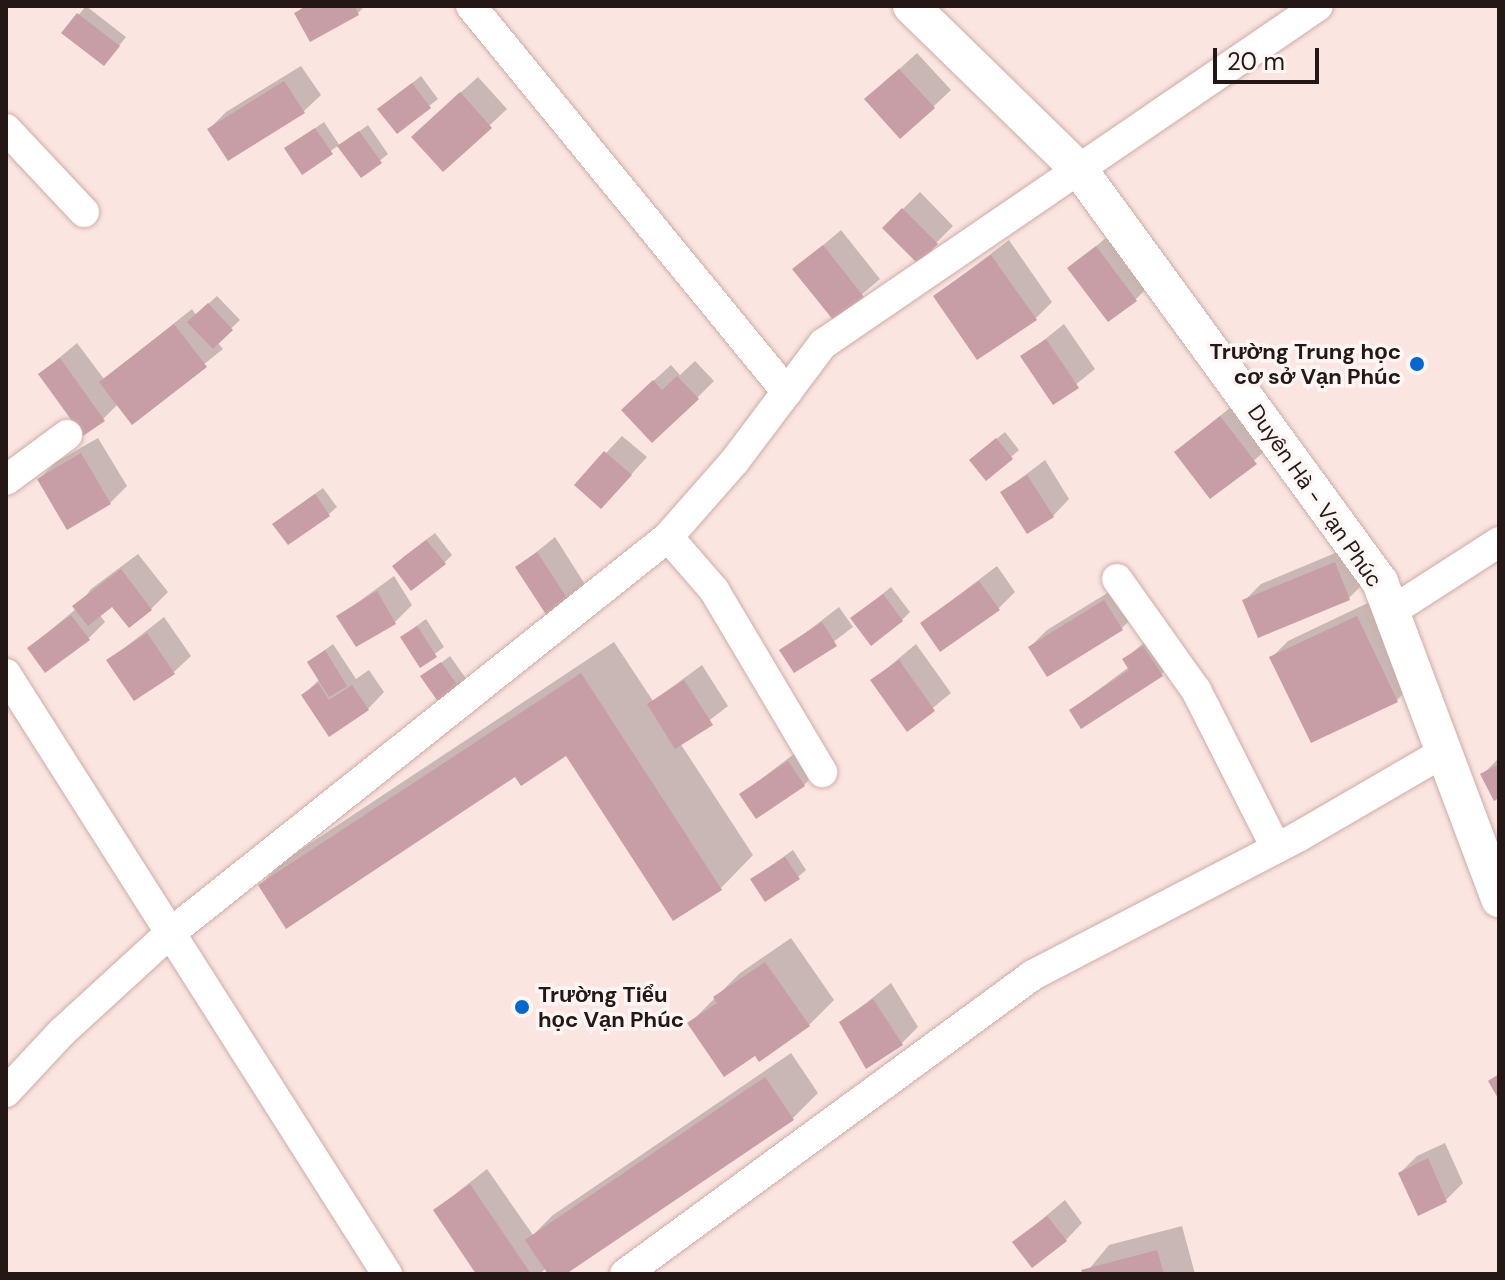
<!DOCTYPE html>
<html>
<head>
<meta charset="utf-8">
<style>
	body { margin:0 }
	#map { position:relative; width:1505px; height:1280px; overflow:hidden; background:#fbe5e1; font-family:"DM Sans",sans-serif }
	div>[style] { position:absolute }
	.shadow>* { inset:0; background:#0003 }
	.building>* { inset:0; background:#c79da6 }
	.roads { filter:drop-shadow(0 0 2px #cdaca5) drop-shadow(0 0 2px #cdaca5) }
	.minor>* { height:30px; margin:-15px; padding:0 15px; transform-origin:15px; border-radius:15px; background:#fff }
	.tertiary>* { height:36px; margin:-18px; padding:0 18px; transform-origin:18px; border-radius:18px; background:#fff }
	.dots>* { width:22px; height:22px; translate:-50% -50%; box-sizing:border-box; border:4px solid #fdf6f4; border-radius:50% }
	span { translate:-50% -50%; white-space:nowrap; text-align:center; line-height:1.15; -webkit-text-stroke:7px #fdf6f4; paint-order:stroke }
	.poi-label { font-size:22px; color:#241715; font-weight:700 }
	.right { translate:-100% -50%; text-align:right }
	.left { translate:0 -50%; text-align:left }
	.street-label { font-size:22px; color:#241715 }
	.frame { position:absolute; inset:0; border:8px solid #241715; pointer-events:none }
	.scale { position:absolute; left:1213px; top:48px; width:106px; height:36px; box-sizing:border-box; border:4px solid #241715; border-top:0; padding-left:10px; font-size:24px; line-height:28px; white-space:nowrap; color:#241715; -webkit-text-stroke:6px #fdf6f4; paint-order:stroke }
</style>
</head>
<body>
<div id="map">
	<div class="shadow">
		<div style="clip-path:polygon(86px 6px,126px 37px,111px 56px,64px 33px)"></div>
		<div style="clip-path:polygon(304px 6px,365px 6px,358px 13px,297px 13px)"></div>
		<div style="clip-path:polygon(917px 53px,951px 90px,901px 137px,884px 83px)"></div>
		<div style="clip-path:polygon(301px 66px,321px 95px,304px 111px,228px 158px,209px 129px,226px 112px)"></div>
		<div style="clip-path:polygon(421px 76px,438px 99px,397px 131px,388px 102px)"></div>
		<div style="clip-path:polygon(478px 77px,507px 109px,443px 169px,430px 120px)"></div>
		<div style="clip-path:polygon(324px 122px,340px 146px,368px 125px,388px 154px,361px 176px,339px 145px,302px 172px,287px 148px)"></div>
		<div style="clip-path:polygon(920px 192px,953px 226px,918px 261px,884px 228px)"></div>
		<div style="clip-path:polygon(841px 230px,880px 279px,834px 318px,795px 269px)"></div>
		<div style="clip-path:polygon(1114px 231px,1152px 283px,1136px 299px,1070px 268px)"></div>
		<div style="clip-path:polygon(1009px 240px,1052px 302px,1035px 319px,935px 296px)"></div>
		<div style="clip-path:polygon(217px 296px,240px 320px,217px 342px,223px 349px,132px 422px,118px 404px,103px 419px,40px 374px,77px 343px,104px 379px,192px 309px,196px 315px)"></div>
		<div style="clip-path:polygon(1064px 324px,1095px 369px,1054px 402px,1023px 357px)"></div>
		<div style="clip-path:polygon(695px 361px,714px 381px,697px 398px,640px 393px,671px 365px,680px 375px)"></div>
		<div style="clip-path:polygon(1238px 401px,1272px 445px,1211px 497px,1177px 452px)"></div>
		<div style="clip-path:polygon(1005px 432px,1019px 450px,1011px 457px,980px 452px)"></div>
		<div style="clip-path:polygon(622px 436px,647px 457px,618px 489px,606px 453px)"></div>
		<div style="clip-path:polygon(98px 438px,127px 486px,110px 503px,39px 479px,56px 462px)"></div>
		<div style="clip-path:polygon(1045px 460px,1069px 499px,1053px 516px,1003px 492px)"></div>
		<div style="clip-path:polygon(323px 488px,337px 507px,329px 514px,283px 517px)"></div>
		<div style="clip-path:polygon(435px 533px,452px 555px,444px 563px,402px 558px)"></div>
		<div style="clip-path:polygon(555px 537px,586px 586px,570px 603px,518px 567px)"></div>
		<div style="clip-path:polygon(1352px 546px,1366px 581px,1349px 598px,1244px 601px,1261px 584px)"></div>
		<div style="clip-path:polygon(138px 554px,168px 592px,151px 609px,112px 604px,99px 614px,105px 622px,88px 639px,29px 648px,77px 608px,91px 589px)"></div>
		<div style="clip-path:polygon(997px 566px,1015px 592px,998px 609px,922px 623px)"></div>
		<div style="clip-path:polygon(394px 576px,412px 605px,395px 622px,339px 616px)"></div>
		<div style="clip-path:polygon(1122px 584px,1139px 611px,1122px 628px,1030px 647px,1047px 630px)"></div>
		<div style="clip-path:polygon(891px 587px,910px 612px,902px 620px,853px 618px)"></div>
		<div style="clip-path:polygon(1374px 600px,1414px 683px,1397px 700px,1312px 741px,1271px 658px,1288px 641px)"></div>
		<div style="clip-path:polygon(839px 607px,853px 627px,795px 671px,782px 651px)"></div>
		<div style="clip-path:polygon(164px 617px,191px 656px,174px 672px,109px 660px)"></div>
		<div style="clip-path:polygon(426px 619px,444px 647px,420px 665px,402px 637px)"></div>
		<div style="clip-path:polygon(1160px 630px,1178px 657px,1162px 674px,1071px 710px,1129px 667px,1124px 659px)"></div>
		<div style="clip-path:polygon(614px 642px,653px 701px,702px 665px,728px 706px,680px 743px,753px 855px,721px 888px,674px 918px,567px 754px,260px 885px,285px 860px)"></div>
		<div style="clip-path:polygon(333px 644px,356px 679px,369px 670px,384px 692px,368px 709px,303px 695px,320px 679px,309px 662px)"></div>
		<div style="clip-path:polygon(916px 644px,951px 693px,907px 729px,873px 680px)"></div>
		<div style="clip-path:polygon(450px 656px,467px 680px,459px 688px,423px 677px)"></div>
		<div style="clip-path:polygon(806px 745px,821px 768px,804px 785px,741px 794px)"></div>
		<div style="clip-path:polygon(1499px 758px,1499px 796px,1483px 774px)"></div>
		<div style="clip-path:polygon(793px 850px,806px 870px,798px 877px,752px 879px)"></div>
		<div style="clip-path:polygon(791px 938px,834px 1000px,809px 1025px,755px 1053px,689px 1024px,740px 973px)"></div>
		<div style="clip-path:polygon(891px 983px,918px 1027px,901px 1044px,841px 1023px)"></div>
		<div style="clip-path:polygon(791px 1053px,818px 1093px,793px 1118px,562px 1274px,551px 1274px,546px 1268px,540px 1274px,479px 1274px,435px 1210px,487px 1169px,533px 1235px,553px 1215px)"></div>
		<div style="clip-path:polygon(1445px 1143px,1463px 1183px,1446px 1200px,1419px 1213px,1400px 1173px,1417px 1156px)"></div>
		<div style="clip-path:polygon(1065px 1200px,1082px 1223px,1066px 1240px,1015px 1242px)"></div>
		<div style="clip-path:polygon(1182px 1226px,1195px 1274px,1085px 1274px,1109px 1245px)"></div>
	</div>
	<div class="building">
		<div style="clip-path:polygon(307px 6px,354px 6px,359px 15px,310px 42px,294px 13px)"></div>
		<div style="clip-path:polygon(77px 13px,120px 46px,104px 66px,61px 33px)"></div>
		<div style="clip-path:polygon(899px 69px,935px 108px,900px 139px,864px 99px)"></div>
		<div style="clip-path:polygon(284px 81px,305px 113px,228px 161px,207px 129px)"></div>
		<div style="clip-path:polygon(412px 83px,431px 108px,397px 134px,377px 109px)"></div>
		<div style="clip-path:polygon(460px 92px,492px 128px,443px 172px,411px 137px)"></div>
		<div style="clip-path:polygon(315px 128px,333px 154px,302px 175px,284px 148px)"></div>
		<div style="clip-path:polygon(359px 131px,382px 163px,361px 178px,337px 146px)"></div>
		<div style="clip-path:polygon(902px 208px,938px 244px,918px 264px,882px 228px)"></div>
		<div style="clip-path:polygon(823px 245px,864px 297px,834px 321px,792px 269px)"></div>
		<div style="clip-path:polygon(1096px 246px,1137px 301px,1108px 322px,1067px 268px)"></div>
		<div style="clip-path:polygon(991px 255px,1037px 320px,977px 360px,933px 296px)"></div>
		<div style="clip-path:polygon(208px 303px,233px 330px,213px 349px,187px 322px)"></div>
		<div style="clip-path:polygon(174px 324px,207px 367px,132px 425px,99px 382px)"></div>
		<div style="clip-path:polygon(1046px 339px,1079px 388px,1053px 405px,1020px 356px)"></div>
		<div style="clip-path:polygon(60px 358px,105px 421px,83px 436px,38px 374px)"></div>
		<div style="clip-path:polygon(677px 376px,699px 399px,652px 443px,621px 410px,653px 380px,662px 390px)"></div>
		<div style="clip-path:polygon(1220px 416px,1257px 464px,1210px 499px,1174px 452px)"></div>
		<div style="clip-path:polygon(996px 438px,1013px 459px,986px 481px,969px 460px)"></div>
		<div style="clip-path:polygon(604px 451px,632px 475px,601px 509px,574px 485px)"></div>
		<div style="clip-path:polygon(81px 453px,111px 504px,67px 530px,37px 479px)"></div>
		<div style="clip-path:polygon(1027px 475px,1054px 517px,1027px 534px,1000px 492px)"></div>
		<div style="clip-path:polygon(315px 494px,330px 516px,288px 545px,272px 524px)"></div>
		<div style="clip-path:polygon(426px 540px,446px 564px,411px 591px,392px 566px)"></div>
		<div style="clip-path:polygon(537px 552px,571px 604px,549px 619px,515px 567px)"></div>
		<div style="clip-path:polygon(1335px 562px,1350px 600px,1258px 638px,1242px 600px)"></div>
		<div style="clip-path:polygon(121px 569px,152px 610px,129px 628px,112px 607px,88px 626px,72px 606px)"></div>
		<div style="clip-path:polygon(979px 581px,1000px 610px,940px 652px,920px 623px)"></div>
		<div style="clip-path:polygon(377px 591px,396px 624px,356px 647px,336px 616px)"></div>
		<div style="clip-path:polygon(883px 594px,903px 621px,871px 646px,850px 618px)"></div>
		<div style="clip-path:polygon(1104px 600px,1123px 630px,1047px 677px,1028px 647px)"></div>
		<div style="clip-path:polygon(71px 615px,90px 640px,45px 673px,27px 648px)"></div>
		<div style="clip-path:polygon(1357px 616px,1398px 702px,1311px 743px,1269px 657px)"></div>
		<div style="clip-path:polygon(822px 622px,837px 646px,794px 673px,779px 650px)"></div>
		<div style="clip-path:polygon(417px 626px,437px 657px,420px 668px,400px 637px)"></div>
		<div style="clip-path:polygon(147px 633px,175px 674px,134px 701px,106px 660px)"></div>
		<div style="clip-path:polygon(1143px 646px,1163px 676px,1081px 729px,1069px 710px,1129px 670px,1122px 659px)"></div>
		<div style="clip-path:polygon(325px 650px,347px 686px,329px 697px,307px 662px)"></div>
		<div style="clip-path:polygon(899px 660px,935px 711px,907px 732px,870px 680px)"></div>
		<div style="clip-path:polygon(441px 662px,460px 689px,439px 703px,420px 676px)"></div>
		<div style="clip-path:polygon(581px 673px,722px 890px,673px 921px,566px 756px,521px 786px,515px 777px,286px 929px,258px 885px)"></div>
		<div style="clip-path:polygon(684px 680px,713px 725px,675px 749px,647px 704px)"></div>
		<div style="clip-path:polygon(318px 683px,329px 700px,352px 685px,369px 710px,329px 737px,301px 695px)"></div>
		<div style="clip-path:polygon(788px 761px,805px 786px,756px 819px,739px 794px)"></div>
		<div style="clip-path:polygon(1499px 764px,1499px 798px,1494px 801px,1480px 774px)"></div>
		<div style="clip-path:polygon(785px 857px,800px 879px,765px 902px,750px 879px)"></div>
		<div style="clip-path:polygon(765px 962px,810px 1026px,759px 1062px,755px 1056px,724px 1077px,687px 1023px,717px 1003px,713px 997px)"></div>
		<div style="clip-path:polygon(873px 999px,903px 1045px,866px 1069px,839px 1022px)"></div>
		<div style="clip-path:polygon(1499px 1074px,1499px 1100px,1488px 1081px)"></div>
		<div style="clip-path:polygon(765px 1077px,794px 1120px,566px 1274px,548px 1274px,525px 1240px)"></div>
		<div style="clip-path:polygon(1428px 1158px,1447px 1202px,1418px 1216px,1398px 1173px)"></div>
		<div style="clip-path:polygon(470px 1184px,531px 1274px,476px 1274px,433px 1210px)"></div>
		<div style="clip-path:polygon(1047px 1216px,1067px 1241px,1032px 1268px,1012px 1242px)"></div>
		<div style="clip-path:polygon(1157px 1250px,1164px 1274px,1083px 1274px,1081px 1270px)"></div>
	</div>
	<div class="roads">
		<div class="minor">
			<div style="left:471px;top:6px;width:499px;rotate:50.7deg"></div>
			<div style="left:6px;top:129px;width:114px;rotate:46.8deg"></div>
			<div style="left:6px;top:480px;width:76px;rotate:-36.4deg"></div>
			<div style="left:668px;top:537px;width:70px;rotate:49deg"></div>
			<div style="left:714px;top:590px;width:212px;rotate:59.3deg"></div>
			<div style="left:1117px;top:579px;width:136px;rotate:54.6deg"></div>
			<div style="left:1196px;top:690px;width:177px;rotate:63.1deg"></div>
			<div style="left:1392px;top:611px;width:127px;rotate:-32.8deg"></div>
			<div style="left:6px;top:674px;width:711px;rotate:57.58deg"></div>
			<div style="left:6px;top:1092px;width:82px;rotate:-47deg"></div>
			<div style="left:62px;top:1032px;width:144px;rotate:-42.5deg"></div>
			<div style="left:168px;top:935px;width:639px;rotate:-38.52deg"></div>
			<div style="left:668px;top:537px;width:100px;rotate:-48.7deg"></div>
			<div style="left:734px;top:462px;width:148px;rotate:-53deg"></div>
			<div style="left:823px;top:344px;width:599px;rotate:-34.33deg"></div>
			<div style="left:625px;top:1274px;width:506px;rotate:-36.24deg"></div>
			<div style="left:1033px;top:975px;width:299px;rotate:-27.5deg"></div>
			<div style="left:1298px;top:837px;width:169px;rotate:-30.2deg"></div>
		</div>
		<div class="tertiary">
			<div style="left:911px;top:6px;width:238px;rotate:44.3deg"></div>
			<div style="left:1081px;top:172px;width:507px;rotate:53.9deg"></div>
			<div style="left:1380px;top:582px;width:339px;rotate:69.4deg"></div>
		</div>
	</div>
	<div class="dots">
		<div style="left:1417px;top:364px;background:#0069d1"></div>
		<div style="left:522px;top:1007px;background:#0069d1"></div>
	</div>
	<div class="poi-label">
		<span class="right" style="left:1401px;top:364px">Trường Trung học<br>cơ sở Vạn Phúc</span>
		<span class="left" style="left:538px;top:1007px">Trường Tiểu<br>học Vạn Phúc</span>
	</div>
	<div class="street-label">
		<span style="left:1315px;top:496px;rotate:55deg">Duyên Hà - Vạn Phúc</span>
	</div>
	<div class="frame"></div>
	<div class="scale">20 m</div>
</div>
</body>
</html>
